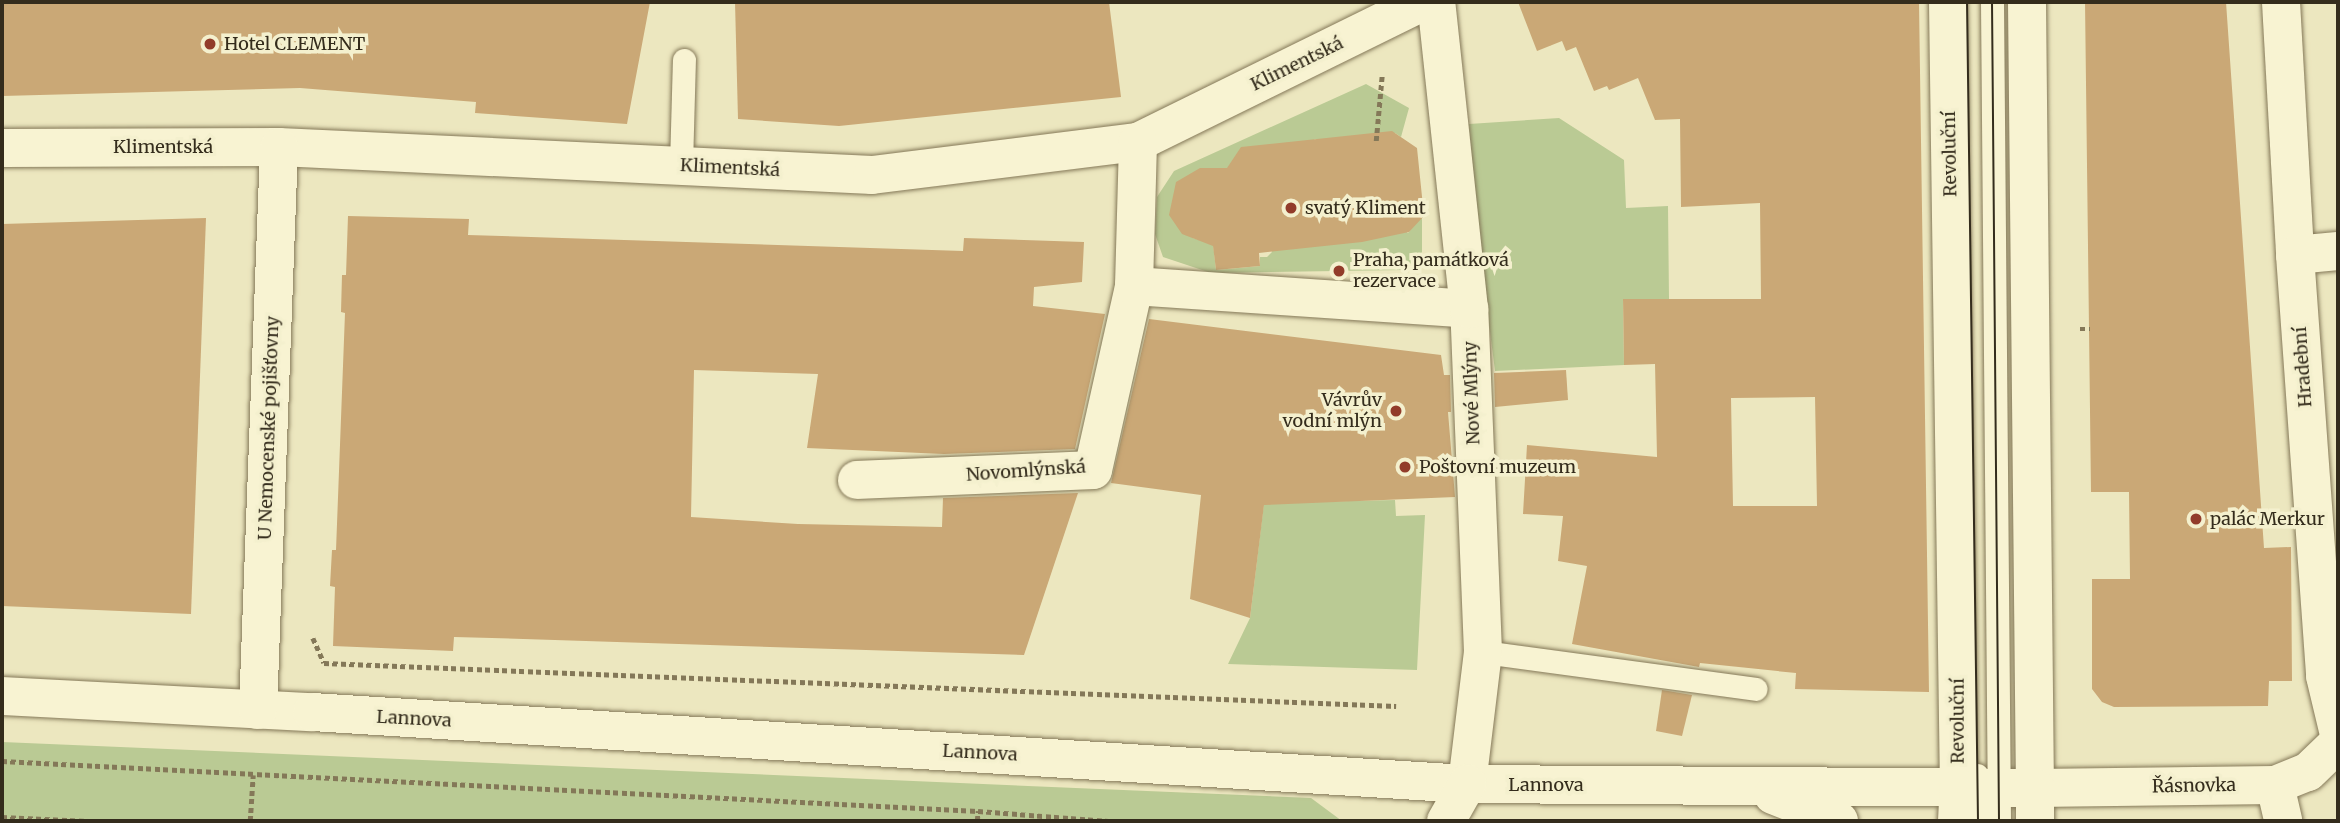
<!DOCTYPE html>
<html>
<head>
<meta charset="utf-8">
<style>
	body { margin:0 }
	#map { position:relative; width:2340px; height:823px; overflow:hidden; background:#ece7bf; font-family:Merriweather,serif }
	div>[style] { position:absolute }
	.green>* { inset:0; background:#baca94 }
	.building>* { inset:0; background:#caa876 }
	.path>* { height:4.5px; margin-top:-2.25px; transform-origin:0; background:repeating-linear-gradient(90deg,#847858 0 5px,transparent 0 8.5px) }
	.roads { filter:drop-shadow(0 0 2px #847858) drop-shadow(0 0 2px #847858) }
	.lane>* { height:23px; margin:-11.5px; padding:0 11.5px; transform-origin:11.5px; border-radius:11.5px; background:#f8f3d2 }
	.street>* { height:38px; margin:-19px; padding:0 19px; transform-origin:19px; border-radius:19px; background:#f8f3d2 }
	.secondary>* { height:38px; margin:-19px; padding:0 19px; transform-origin:19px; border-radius:19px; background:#f8f3d2 }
	.tram>* { height:2px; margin:-1px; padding:0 1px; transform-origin:1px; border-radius:1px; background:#342c1c }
	.dots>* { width:19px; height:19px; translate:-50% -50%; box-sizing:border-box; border:4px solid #f4f0ce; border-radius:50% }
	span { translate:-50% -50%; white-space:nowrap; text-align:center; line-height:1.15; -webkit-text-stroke:7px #f4f0ce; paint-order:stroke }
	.poi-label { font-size:18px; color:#342c1c }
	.left { translate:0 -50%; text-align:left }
	.right { translate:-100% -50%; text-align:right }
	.street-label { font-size:18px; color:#342c1c }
	.frame { position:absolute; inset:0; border:4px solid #342c1c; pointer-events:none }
</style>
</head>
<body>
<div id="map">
	<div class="green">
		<div style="clip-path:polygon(1366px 84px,1409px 108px,1401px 137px,1395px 133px,1390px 140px,1315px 139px,1193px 238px,1199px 240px,1212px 234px,1216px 270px,1260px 266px,1260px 257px,1267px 257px,1272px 252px,1270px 242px,1402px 228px,1408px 233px,1412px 228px,1403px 199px,1422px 196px,1422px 252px,1404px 270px,1211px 273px,1163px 257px,1155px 234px,1157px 197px,1174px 171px)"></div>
		<div style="clip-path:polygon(1559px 118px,1624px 160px,1626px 208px,1668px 206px,1669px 299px,1623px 299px,1624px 365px,1495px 371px,1475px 213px,1469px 124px)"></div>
		<div style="clip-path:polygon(1395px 500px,1396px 516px,1425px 515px,1417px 670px,1228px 664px,1250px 618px,1264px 503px)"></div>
		<div style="clip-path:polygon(2px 742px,1311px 798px,1342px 821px,2px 821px)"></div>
	</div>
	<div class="building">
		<div style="clip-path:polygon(2px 2px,650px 2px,627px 124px,475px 113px,476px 102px,300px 88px,2px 96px)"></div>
		<div style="clip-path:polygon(735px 2px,1109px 2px,1121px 97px,839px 126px,738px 119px)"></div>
		<div style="clip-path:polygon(evenodd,1518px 2px,1919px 2px,1929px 692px,1795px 689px,1796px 673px,1700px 663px,1699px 667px,1572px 644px,1587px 566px,1558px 561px,1563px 516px,1523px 514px,1527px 445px,1657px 457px,1655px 364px,1624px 365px,1623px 299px,1761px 299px,1760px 203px,1681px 207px,1680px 119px,1655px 120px,1638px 78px,1609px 90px,1607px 86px,1594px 91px,1576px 47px,1566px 51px,1562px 41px,1537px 51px,1518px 2px,1815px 397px,1817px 506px,1733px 506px,1731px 398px,1815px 397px)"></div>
		<div style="clip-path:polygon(2085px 2px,2226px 2px,2264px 548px,2291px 547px,2292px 681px,2269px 681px,2268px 706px,2114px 707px,2102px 702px,2092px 689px,2092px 579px,2130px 579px,2129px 492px,2091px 492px)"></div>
		<div style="clip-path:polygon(1392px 131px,1417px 148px,1424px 216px,1409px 232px,1362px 242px,1259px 253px,1260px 266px,1216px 270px,1213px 246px,1182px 234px,1169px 215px,1176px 182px,1200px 168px,1227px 168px,1241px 147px)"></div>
		<div style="clip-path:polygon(348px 216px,469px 219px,468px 235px,963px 251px,964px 238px,1084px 242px,1082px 282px,1034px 287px,1033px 306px,1105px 314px,1075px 449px,944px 454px,807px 448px,818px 374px,694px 370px,691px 517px,798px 524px,942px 527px,943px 498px,1078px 493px,1024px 655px,492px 638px,454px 637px,453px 651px,333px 646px,335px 587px,330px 586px,332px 550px,336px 550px,345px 313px,341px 312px,342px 275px,346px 275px)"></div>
		<div style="clip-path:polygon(206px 218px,191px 614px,2px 606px,2px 224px)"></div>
		<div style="clip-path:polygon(1149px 319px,1441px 355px,1444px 375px,1450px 375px,1451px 412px,1448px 412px,1455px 497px,1264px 505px,1250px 618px,1190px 599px,1201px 495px,1111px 483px)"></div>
		<div style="clip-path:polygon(1566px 370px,1568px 400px,1495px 407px,1494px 373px)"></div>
		<div style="clip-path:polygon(1662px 690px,1692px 695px,1682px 736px,1656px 731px)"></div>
	</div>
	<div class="path">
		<div style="left:1376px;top:141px;width:66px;rotate:-84.8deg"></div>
		<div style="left:2080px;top:329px;width:10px"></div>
		<div style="left:313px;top:638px;width:27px;rotate:66deg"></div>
		<div style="left:324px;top:663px;width:1073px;rotate:2.3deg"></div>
		<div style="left:2px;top:761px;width:977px;rotate:2.93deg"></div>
		<div style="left:978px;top:811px;width:131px;rotate:4.4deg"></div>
		<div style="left:2px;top:817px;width:86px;rotate:2.7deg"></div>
		<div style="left:250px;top:821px;width:46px;rotate:-86.3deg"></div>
		<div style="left:977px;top:821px;width:10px;rotate:-84deg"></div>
	</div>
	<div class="roads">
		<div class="lane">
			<div style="left:1992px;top:2px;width:819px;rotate:89.51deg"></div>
			<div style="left:681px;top:165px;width:105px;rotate:-88.4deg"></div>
			<div style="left:1483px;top:652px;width:275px;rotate:7.7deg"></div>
			<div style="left:1977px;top:775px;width:46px;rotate:88.8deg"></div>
		</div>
		<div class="street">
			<div style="left:1948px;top:2px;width:786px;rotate:89.2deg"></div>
			<div style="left:2027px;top:2px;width:786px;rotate:89.42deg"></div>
			<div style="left:2035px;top:788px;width:240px;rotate:-0.7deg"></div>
			<div style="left:2275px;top:785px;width:35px;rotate:-22deg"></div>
			<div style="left:2308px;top:772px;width:42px;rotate:-44deg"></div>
			<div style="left:2281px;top:2px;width:253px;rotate:86.8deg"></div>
			<div style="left:2295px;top:255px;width:422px;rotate:85.9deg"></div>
			<div style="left:2325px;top:676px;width:56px;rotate:76.5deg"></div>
			<div style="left:2px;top:148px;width:277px;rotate:-0.2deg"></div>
			<div style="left:279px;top:147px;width:594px;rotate:2.7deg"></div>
			<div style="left:872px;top:175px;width:268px;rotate:-7.1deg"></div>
			<div style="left:1138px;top:142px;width:318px;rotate:-26.2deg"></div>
			<div style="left:2295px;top:255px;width:43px;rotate:-5.3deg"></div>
			<div style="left:1134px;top:286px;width:336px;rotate:3.9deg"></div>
			<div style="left:857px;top:480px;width:236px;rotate:-2.4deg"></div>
			<div style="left:1093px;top:470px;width:189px;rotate:-77.4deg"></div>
			<div style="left:1134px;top:286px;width:144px;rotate:-88.4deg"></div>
			<div style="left:2px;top:696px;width:310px;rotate:3deg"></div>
			<div style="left:312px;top:712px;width:1157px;rotate:3.57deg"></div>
			<div style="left:1467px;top:784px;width:133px;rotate:-83.1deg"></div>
			<div style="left:1483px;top:652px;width:343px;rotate:-92.3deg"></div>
			<div style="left:1469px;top:309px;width:309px;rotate:-96.1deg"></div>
			<div style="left:258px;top:710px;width:563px;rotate:-87.86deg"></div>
			<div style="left:2275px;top:785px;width:37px;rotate:77deg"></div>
		</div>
		<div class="secondary">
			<div style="left:1467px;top:784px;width:568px;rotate:0.4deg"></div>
			<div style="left:2035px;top:788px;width:33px;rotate:90deg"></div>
			<div style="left:1773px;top:795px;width:71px;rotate:21.5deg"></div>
			<div style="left:1446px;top:821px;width:43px;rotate:-60.4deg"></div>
			<div style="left:1957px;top:821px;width:33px;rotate:-87deg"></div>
		</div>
	</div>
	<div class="tram">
		<div style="left:1967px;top:2px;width:819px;rotate:89.23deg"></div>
		<div style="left:1992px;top:2px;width:819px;rotate:89.51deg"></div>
	</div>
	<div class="dots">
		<div style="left:210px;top:44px;background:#923c2a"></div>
		<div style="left:1291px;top:208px;background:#923c2a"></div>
		<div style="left:1339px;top:271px;background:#923c2a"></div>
		<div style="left:1396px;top:411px;background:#923c2a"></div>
		<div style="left:1405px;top:467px;background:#923c2a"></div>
		<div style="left:2196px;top:519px;background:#923c2a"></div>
	</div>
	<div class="poi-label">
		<span class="left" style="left:224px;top:44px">Hotel CLEMENT</span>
		<span class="left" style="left:1305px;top:208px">svatý Kliment</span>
		<span class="left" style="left:1353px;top:271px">Praha, památková<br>rezervace</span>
		<span class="right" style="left:1382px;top:411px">Vávrův<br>vodní mlýn</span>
		<span class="left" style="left:1419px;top:467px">Poštovní muzeum</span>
		<span class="left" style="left:2210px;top:519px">palác Merkur</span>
	</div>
	<div class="street-label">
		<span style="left:1297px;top:64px;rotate:-26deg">Klimentská</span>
		<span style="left:163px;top:147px">Klimentská</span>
		<span style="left:1950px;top:154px;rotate:-91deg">Revoluční</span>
		<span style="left:730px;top:168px;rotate:3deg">Klimentská</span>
		<span style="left:2303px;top:367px;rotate:-94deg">Hradební</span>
		<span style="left:1472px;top:393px;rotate:-92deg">Nové Mlýny</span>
		<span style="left:269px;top:428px;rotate:-88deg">U Nemocenské pojišťovny</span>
		<span style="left:1026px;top:471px;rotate:-4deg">Novomlýnská</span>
		<span style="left:414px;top:719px;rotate:3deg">Lannova</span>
		<span style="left:1958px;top:721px;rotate:-90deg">Revoluční</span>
		<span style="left:980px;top:753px;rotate:3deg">Lannova</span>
		<span style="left:1546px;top:785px">Lannova</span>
		<span style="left:2194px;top:786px;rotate:-1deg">Řásnovka</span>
	</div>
	<div class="frame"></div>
</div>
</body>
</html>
